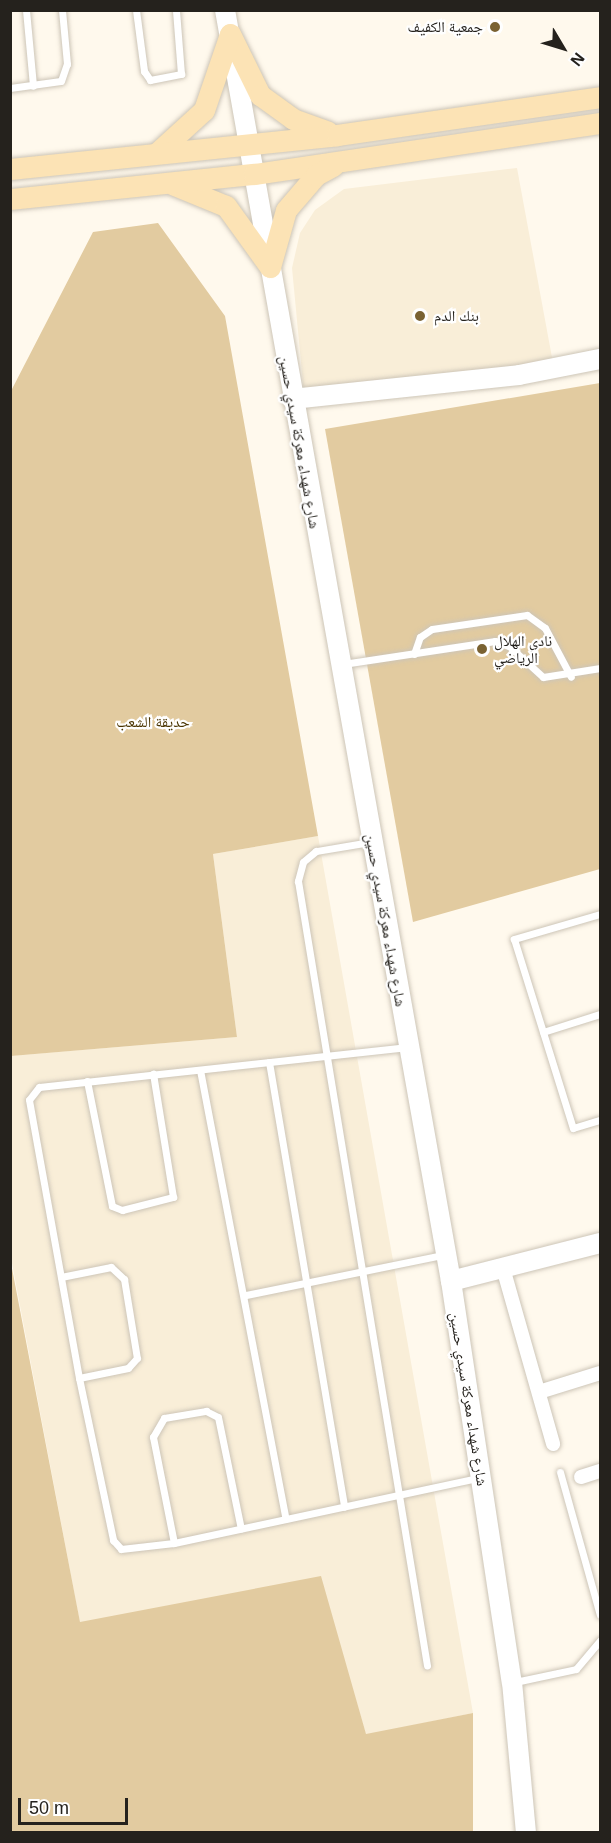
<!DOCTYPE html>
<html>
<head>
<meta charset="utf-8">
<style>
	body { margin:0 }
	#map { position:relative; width:611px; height:1843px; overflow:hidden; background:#fff9ed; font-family:Arial,"Noto Naskh Arabic",sans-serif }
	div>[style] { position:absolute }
	.built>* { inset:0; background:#f9eed8 }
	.green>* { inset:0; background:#e2cba0 }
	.roads { filter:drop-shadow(0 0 2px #cdc5b7) drop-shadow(0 0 2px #cdc5b7) }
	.lane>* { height:7px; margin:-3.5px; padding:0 3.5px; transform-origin:3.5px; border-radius:3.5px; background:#fff }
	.street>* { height:14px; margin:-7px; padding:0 7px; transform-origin:7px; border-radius:7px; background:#fff }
	.secondary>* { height:20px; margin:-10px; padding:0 10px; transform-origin:10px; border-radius:10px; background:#fff }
	.primary>* { height:21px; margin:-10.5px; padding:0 10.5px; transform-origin:10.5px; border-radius:10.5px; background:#fce3b5 }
	.dots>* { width:16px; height:16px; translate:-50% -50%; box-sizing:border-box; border:3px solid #fff; border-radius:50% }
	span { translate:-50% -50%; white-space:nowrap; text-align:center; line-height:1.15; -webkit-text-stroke:4.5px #fff; paint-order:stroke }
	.poi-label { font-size:15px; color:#25221d }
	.right { translate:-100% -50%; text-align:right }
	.left { translate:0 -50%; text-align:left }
	.street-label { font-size:15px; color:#25221d }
	.park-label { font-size:15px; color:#4a3400 }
	.frame { position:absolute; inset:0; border:12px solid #25221d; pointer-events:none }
	.north { position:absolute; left:533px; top:18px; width:60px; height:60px; -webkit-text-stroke:4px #fff; paint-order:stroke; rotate:128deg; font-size:16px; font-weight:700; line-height:24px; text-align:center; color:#25221d }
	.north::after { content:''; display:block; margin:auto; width:21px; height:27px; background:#25221d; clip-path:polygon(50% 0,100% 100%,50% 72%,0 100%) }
	.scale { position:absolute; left:18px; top:1798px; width:110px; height:27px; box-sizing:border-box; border:3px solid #25221d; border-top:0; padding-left:8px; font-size:18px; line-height:21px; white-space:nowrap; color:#25221d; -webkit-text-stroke:4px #fff; paint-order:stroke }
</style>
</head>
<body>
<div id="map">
	<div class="built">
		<div style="clip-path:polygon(517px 168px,553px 363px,304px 394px,292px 268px,300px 233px,315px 210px,344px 189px)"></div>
		<div style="clip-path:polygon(318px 836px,473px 1713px,366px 1735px,320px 1577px,80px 1623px,11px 1258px,10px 1056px,237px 1037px,213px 854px)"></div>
	</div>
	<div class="green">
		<div style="clip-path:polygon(158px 223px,225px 316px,318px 836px,213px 854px,237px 1037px,11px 1056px,11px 391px,93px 232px)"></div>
		<div style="clip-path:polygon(600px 383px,600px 869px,413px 922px,325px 429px)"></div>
		<div style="clip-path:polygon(10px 1258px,80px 1622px,321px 1576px,366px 1734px,473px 1713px,473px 1832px,11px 1832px)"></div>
	</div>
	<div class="roads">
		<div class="lane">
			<div style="left:26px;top:10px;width:76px;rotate:84.7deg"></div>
			<div style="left:136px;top:10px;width:62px;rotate:82.5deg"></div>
			<div style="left:144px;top:71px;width:11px;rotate:56deg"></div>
			<div style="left:150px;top:80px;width:32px;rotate:-11deg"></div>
			<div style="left:181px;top:74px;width:64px;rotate:-94.5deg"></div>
			<div style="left:10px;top:88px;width:51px;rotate:-7.8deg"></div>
			<div style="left:61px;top:81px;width:18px;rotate:-71deg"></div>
			<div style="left:67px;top:64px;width:54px;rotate:-95.3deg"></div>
			<div style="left:414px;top:654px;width:18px;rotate:-71deg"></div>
			<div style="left:420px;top:637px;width:14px;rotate:-34deg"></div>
			<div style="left:432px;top:629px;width:96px;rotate:-8.4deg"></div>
			<div style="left:527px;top:615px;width:22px;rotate:36deg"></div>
			<div style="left:545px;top:628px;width:55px;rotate:62deg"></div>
			<div style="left:343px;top:664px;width:154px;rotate:-8.6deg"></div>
			<div style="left:495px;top:641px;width:15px;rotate:20deg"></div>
			<div style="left:509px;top:646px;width:46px;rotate:42.4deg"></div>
			<div style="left:543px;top:677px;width:58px;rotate:-9deg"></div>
			<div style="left:370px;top:842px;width:55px;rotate:170.5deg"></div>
			<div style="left:316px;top:851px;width:17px;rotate:140deg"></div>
			<div style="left:303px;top:862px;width:20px;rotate:105deg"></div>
			<div style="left:298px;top:881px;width:795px;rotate:80.66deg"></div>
			<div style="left:600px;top:914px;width:90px;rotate:163.8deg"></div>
			<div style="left:514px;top:939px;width:198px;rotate:72.7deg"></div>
			<div style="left:573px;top:1128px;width:28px;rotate:-17deg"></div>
			<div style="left:543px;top:1032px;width:60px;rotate:-17.5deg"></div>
			<div style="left:408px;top:1047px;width:371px;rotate:173.8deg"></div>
			<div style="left:39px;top:1087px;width:16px;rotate:128deg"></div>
			<div style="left:29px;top:1100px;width:282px;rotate:79.8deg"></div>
			<div style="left:79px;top:1378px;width:166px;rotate:78.1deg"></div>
			<div style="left:113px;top:1540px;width:12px;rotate:48deg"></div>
			<div style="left:121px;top:1549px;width:53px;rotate:-6.5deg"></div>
			<div style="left:174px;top:1543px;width:311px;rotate:-12.1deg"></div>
			<div style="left:269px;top:1062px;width:451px;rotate:80.4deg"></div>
			<div style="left:200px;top:1070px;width:457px;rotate:79.2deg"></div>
			<div style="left:87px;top:1081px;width:127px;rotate:78.7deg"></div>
			<div style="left:112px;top:1206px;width:11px;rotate:22deg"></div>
			<div style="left:122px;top:1210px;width:53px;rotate:-14.3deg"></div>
			<div style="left:173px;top:1197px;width:125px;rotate:-99.2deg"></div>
			<div style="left:61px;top:1277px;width:51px;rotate:-11.3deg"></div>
			<div style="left:111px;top:1267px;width:18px;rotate:43deg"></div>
			<div style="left:124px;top:1279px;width:80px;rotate:80.7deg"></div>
			<div style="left:137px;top:1358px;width:13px;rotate:132deg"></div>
			<div style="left:128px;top:1368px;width:50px;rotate:168.5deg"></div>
			<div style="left:246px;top:1295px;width:201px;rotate:-11.5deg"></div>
			<div style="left:560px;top:1472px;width:148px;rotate:74.4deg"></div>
			<div style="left:174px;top:1543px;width:108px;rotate:-101.2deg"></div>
			<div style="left:153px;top:1437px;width:22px;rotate:-60deg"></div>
			<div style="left:164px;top:1418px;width:43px;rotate:-9.5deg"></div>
			<div style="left:206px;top:1411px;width:13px;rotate:27deg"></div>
			<div style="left:218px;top:1417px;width:114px;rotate:78.4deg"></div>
			<div style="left:515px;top:1682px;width:62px;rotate:-12deg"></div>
			<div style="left:576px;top:1669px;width:38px;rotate:-50deg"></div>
		</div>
		<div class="street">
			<div style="left:503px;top:1268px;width:183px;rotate:74.1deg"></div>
			<div style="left:539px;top:1392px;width:64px;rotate:-17.3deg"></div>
			<div style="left:581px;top:1477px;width:20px;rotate:-18deg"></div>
		</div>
		<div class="secondary">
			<div style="left:225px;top:10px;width:1291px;rotate:79.92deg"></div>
			<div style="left:451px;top:1281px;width:406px;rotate:81.4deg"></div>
			<div style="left:512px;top:1682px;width:151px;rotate:84.7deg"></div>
			<div style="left:292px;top:399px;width:228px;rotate:-6deg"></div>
			<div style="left:519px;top:375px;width:83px;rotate:-11.2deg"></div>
			<div style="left:451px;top:1281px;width:154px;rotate:-14.3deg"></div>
		</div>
		<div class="primary">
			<div style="left:230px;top:34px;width:68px;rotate:63.8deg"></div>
			<div style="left:260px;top:95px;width:41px;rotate:36deg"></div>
			<div style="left:293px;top:119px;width:37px;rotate:20deg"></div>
			<div style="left:158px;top:152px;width:62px;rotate:-42.4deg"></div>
			<div style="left:204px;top:110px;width:80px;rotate:-71.1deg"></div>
			<div style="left:10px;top:169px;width:329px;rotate:-5.9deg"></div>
			<div style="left:337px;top:135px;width:266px;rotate:-8.2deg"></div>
			<div style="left:172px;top:184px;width:58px;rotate:22.2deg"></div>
			<div style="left:226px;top:206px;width:75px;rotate:54.2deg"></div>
			<div style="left:10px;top:199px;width:245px;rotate:-5.9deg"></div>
			<div style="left:254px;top:174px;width:350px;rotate:-8.4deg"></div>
			<div style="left:270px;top:267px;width:59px;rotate:-74.3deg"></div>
			<div style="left:286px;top:210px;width:46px;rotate:-49.4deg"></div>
			<div style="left:316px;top:175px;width:19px;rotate:-28deg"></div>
		</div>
	</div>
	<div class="dots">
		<div style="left:495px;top:27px;background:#7a6232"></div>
		<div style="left:420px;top:316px;background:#7a6232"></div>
		<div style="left:482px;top:649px;background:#7a6232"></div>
	</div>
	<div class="poi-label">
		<span class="right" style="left:483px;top:27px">جمعية الكفيف</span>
		<span class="left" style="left:434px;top:316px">بنك الدم</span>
		<span class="left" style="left:494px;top:649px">نادي الهلال<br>الرياضي</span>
	</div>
	<div class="street-label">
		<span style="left:300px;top:442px;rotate:80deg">شارع شهداء معركة سيدي حسين</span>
		<span style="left:386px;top:920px;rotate:80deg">شارع شهداء معركة سيدي حسين</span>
		<span style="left:469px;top:1399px;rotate:81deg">شارع شهداء معركة سيدي حسين</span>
	</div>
	<div class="park-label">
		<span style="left:153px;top:722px">حديقة الشعب</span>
	</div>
	<div class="frame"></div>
	<div class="north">N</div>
	<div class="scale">50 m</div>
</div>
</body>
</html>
